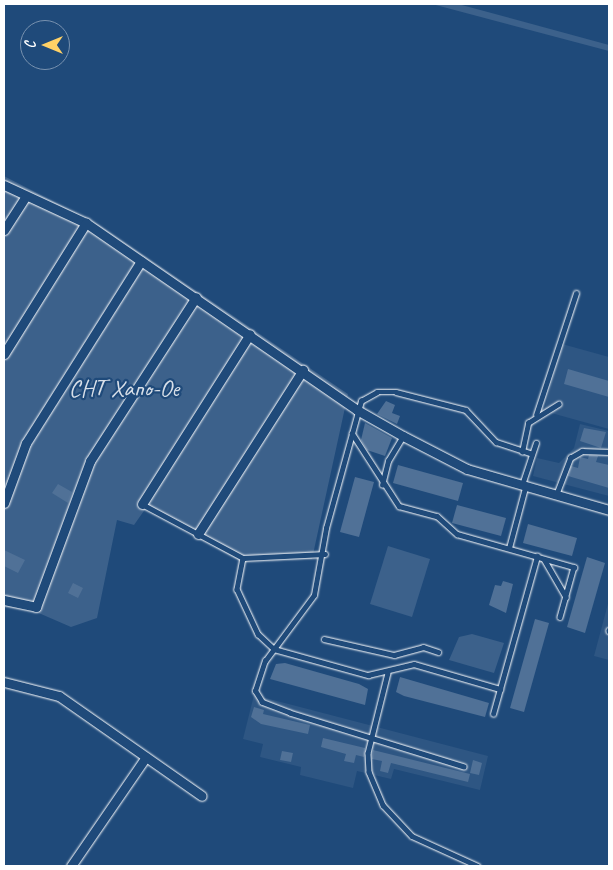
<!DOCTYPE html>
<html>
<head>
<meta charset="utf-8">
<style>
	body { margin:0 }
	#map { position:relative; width:613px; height:870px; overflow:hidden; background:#1f4a7a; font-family:Caveat,sans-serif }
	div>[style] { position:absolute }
	.built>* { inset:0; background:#2e5683 }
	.green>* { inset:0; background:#3c618b }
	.building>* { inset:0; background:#507197 }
	.roads { filter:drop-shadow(0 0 1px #fff) drop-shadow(0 0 1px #fff) }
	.lane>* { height:4.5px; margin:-2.25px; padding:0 2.25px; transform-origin:2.25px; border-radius:2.25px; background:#1f4a7a }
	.street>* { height:9px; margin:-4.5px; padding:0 4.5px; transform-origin:4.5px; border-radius:4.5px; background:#1f4a7a }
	span { translate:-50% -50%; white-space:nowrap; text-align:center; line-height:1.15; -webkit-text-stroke:4.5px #1f4a7a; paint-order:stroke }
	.park-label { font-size:24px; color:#d8dfe8 }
	.frame { position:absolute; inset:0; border:5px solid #fff; pointer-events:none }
	.north { position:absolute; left:20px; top:20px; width:50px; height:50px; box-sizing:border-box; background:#1f4a7a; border:1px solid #7992af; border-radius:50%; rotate:270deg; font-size:14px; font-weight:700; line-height:20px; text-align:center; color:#fff }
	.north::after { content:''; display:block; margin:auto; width:18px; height:22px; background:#ffd166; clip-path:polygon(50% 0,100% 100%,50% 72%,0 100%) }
</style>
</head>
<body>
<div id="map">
	<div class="built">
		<div style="clip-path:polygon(562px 344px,609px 357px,609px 429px,544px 411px)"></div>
		<div style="clip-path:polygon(580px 424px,609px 431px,609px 496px,533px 476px,537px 458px,559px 463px,574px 448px)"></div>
		<div style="clip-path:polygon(609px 600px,609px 660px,594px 656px)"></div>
		<div style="clip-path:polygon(254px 695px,488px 756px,480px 790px,394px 769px,391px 779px,357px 771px,353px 788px,300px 775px,301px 767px,260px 757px,263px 744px,243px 739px)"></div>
	</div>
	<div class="green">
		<div style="clip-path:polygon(432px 4px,458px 4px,609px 45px,609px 51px)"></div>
		<div style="clip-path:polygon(4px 176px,99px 225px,348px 394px,312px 559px,238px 560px,146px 508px,134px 525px,117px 520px,97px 618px,71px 627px,4px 598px)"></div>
		<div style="clip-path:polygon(388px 546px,430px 559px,412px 617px,370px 604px)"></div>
		<div style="clip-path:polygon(472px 634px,504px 643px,494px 673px,449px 660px,459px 637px)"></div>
	</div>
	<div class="building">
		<div style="clip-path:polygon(568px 369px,609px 381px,609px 397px,564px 384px)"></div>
		<div style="clip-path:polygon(386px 401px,395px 405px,392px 413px,400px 416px,397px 424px,377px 414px)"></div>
		<div style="clip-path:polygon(365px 423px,392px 438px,385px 456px,367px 450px,361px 440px)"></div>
		<div style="clip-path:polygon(584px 428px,606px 432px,601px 448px,580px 441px)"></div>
		<div style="clip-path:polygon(589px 455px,598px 456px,596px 462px,609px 465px,609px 488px,568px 476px,571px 466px,578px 468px,580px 457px,588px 459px)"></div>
		<div style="clip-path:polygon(398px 465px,463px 483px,458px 501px,393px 483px)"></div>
		<div style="clip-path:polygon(355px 477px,374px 482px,359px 537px,340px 532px)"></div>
		<div style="clip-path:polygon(58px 484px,72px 492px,68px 503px,52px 493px)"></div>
		<div style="clip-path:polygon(457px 505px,506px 518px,501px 536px,452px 523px)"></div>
		<div style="clip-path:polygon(528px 524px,577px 538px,572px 556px,523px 543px)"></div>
		<div style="clip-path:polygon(4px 550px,25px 560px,18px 573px,4px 566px)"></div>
		<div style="clip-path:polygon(587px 557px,605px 563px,585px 633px,567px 627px)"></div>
		<div style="clip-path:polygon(503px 581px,513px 584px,506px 613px,489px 605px,495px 585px,501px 586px)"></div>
		<div style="clip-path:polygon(73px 583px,83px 588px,78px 598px,68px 593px)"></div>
		<div style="clip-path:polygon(535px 619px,549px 623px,524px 712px,510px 708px)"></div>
		<div style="clip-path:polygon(285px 663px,359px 684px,368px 689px,365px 705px,270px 679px,276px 664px)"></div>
		<div style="clip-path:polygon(400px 677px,489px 703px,485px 717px,404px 696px,396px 692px)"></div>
		<div style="clip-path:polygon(254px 707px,264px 710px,263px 714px,310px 725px,308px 734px,261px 724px,251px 717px)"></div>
		<div style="clip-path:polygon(323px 738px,365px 748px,364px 757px,356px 755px,354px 763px,344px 761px,346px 754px,321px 747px)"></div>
		<div style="clip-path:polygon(373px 750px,470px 774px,468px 782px,391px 763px,388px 773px,380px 771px,382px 761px,372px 759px)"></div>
		<div style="clip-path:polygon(282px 751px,293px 753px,291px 762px,280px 760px)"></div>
		<div style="clip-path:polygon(473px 760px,482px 763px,479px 775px,470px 773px)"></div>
	</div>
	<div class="roads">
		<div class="lane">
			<div style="left:536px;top:415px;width:128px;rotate:-71.8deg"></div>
			<div style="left:352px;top:433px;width:87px;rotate:57.2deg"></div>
			<div style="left:399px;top:506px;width:39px;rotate:15deg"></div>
			<div style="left:437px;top:516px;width:27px;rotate:42deg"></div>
			<div style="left:457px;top:534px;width:122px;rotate:15.8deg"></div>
			<div style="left:574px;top:567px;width:52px;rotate:105.6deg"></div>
			<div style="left:522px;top:452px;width:30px;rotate:-78deg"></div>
			<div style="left:528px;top:423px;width:36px;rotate:-32deg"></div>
			<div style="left:382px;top:485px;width:25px;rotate:-76deg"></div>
			<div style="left:388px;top:461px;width:29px;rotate:-59deg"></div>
			<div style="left:522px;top:485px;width:44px;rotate:-71.6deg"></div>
			<div style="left:556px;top:495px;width:40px;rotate:-69deg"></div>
			<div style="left:570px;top:458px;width:14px;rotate:-30deg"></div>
			<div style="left:582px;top:451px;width:27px;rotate:2deg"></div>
			<div style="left:142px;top:504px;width:115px;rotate:28.1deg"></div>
			<div style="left:243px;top:558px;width:82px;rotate:-2.8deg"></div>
			<div style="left:509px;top:548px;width:62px;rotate:-75.1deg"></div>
			<div style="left:243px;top:558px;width:32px;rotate:101deg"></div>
			<div style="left:237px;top:589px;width:50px;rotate:65deg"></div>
			<div style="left:258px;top:634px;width:22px;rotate:43deg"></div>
			<div style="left:274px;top:649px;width:98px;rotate:15.5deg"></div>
			<div style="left:368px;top:675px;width:47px;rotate:-13.4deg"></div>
			<div style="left:414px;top:664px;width:90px;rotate:16.2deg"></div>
			<div style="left:544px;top:559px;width:44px;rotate:59.9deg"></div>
			<div style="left:609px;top:630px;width:1px;rotate:90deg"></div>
			<div style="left:324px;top:639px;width:72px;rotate:12.9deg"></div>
			<div style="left:394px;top:655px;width:30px;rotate:-15deg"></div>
			<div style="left:423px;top:647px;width:16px;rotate:18deg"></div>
			<div style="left:388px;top:673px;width:82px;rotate:104deg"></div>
			<div style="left:368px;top:753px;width:19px;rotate:87deg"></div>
			<div style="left:369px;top:772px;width:36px;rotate:67deg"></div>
			<div style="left:383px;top:805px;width:42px;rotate:46.9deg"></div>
			<div style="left:412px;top:836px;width:72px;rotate:24.4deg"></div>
			<div style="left:493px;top:714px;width:164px;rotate:-74.4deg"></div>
			<div style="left:464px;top:767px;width:182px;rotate:-162.8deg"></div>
			<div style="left:290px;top:713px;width:30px;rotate:-159deg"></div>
			<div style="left:262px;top:702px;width:13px;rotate:-122deg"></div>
			<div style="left:255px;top:691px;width:32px;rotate:-72deg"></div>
			<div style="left:265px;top:661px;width:82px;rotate:-53.4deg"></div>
			<div style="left:314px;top:595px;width:68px;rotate:-79.8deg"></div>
			<div style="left:326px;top:528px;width:132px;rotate:-74.6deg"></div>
			<div style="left:361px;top:401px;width:18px;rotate:-29deg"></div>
			<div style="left:377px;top:392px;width:19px"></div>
			<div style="left:396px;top:392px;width:72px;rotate:14.4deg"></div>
			<div style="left:466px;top:410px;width:44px;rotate:46.8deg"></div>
			<div style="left:496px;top:442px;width:38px;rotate:18deg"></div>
		</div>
		<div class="street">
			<div style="left:4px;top:185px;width:90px;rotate:24.9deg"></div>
			<div style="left:86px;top:223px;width:329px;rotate:34.6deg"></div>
			<div style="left:357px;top:410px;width:53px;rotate:29.5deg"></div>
			<div style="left:403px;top:436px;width:72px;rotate:27.3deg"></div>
			<div style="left:467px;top:469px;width:148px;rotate:16.1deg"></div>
			<div style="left:4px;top:230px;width:40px;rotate:-57.1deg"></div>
			<div style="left:4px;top:354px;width:155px;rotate:-58deg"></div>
			<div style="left:4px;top:503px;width:64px;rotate:-69.9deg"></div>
			<div style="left:26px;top:443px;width:215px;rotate:-57.7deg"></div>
			<div style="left:142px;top:504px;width:201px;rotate:-57.6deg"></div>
			<div style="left:198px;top:534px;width:195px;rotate:-57.4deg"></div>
			<div style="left:4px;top:600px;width:33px;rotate:12deg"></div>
			<div style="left:36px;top:607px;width:156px;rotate:-69.7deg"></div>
			<div style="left:90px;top:461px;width:195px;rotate:-57.1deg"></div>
			<div style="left:4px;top:682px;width:57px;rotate:14.3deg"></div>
			<div style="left:59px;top:696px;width:174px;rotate:35deg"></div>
			<div style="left:71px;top:866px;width:132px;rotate:-55.5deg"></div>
		</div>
	</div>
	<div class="park-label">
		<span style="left:124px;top:389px">СНТ Хапо-Ое</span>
	</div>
	<div class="frame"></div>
	<div class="north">С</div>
</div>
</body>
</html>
